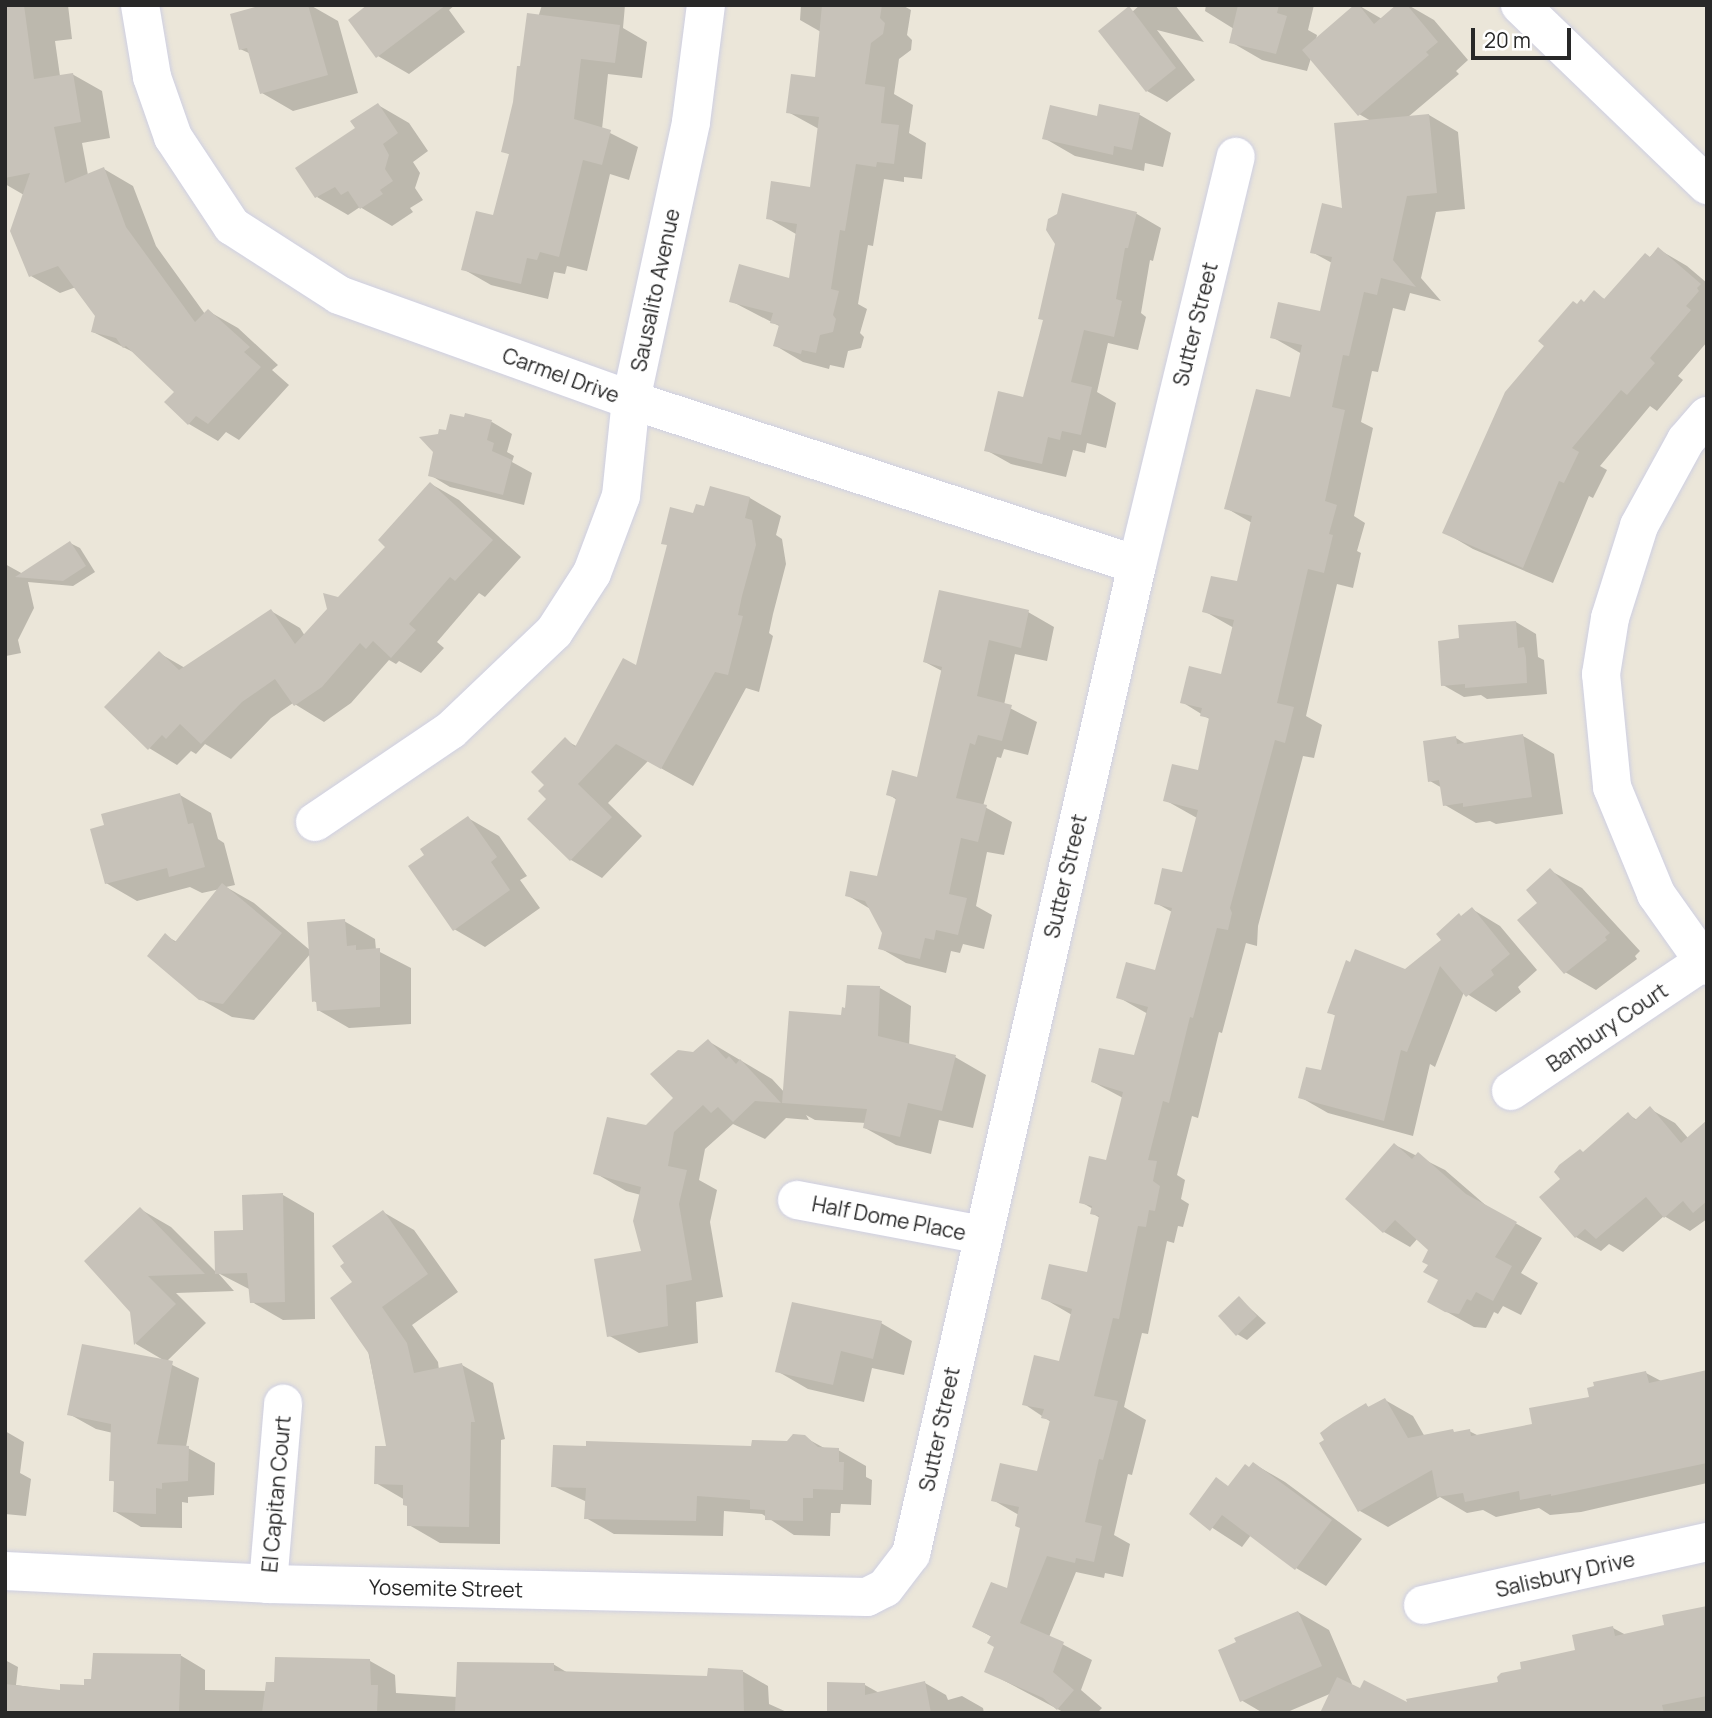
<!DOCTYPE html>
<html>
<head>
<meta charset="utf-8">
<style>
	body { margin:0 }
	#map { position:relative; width:1712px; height:1718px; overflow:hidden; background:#ebe6d9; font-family:Manrope,sans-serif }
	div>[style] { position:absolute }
	.shadow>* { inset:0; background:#0003 }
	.building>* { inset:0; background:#c7c2b9 }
	.roads { filter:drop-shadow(0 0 2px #cecfe2) drop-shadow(0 0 2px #cecfe2) }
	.minor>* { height:38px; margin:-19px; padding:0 19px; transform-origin:19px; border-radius:19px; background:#fff }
	.secondary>* { height:38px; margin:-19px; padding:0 19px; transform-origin:19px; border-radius:19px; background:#fff }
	span { translate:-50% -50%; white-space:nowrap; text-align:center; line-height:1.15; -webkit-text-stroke:5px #fff; paint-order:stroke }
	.street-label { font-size:21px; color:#282828 }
	.frame { position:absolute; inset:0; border:7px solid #282828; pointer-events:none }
	.scale { position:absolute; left:1471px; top:28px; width:100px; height:32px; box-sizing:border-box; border:4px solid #282828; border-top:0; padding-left:9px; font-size:21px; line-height:24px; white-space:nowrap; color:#282828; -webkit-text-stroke:5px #fff; paint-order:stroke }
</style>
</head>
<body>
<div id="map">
	<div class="shadow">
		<div style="clip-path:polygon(5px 5px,68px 5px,72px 39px,55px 41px,60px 76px,72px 74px,102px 91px,110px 138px,82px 143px,88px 175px,104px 169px,133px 186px,156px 246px,205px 314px,208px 311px,238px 328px,278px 365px,272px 370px,289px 385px,239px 440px,226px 432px,218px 441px,189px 424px,177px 392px,137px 354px,93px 332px,97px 316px,76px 287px,60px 293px,31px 276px,24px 195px,5px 184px)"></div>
		<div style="clip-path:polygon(300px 5px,310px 5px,338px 21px,358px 93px,293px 111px,262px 93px,251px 54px,240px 49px)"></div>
		<div style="clip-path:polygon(368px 5px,455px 5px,449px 10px,465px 32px,409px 74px,378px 56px)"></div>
		<div style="clip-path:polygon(542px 5px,625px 5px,623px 28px,647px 42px,642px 78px,608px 74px,602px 129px,638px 147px,629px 180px,610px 174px,587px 271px,567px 266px,565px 274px,554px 272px,548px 299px,491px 285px,463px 269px,494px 217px,511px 155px,503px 151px,522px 68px)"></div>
		<div style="clip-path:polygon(801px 5px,902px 5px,911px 10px,907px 35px,912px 40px,911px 50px,899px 59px,894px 94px,913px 105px,909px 133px,926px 143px,922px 179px,904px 177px,904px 182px,884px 179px,873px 246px,868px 245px,858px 304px,867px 309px,860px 333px,864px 337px,861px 348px,848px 351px,844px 368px,830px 365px,829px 369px,803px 362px,776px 346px,781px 327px,731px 301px,790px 280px,796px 234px,768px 218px,811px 189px,819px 129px,788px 112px,816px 79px,821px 32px,800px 20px)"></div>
		<div style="clip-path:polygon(1140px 5px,1175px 5px,1204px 42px,1157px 30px,1195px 80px,1167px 102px,1147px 91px,1132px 12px)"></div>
		<div style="clip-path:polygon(1206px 5px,1314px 5px,1308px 30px,1317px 35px,1316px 40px,1358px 5px,1382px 19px,1399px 5px,1408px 5px,1434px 20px,1468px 60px,1456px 71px,1459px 74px,1408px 117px,1429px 115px,1458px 132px,1465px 209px,1436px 212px,1421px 278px,1441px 301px,1410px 293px,1405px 311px,1393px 308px,1378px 372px,1372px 371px,1361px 422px,1373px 428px,1354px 516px,1365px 523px,1357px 551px,1361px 553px,1353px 588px,1337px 584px,1306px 716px,1322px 725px,1314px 758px,1303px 756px,1258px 926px,1257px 946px,1246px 943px,1222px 1033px,1219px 1032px,1198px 1118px,1192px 1116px,1177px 1175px,1185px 1180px,1181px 1199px,1189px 1204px,1183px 1227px,1178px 1226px,1174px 1243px,1167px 1241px,1148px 1334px,1142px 1333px,1124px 1407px,1146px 1420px,1132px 1475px,1128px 1474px,1114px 1535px,1130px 1544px,1123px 1577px,1105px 1573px,1104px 1578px,1076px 1572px,1049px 1637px,1092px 1660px,1081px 1690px,1102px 1708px,1097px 1713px,1065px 1713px,986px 1671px,996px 1647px,992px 1637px,974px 1627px,1008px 1591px,1021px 1528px,1019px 1515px,993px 1500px,1039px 1473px,1051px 1422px,1024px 1404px,1060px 1363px,1072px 1315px,1043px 1298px,1088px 1274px,1100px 1218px,1092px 1213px,1093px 1209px,1081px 1202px,1107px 1162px,1123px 1098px,1093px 1082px,1135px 1057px,1148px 1014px,1118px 997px,1156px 972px,1172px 912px,1156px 903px,1183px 874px,1197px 818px,1165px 800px,1199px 772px,1211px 720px,1182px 702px,1222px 676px,1234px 628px,1204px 611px,1238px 583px,1252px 523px,1226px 508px,1291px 399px,1302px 354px,1272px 337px,1322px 313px,1332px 263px,1312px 252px,1344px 210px,1371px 121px,1359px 114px,1311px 58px,1307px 71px,1262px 60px,1231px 42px,1234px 29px,1205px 11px)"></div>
		<div style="clip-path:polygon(378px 105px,409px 123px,428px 151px,413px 162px,420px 173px,415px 188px,423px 200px,410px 208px,413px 212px,392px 226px,360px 207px,348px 215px,317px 197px,357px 129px)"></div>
		<div style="clip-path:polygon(1101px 106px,1140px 115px,1171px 133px,1163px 167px,1145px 163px,1144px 171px,1075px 156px,1044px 138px,1098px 118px)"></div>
		<div style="clip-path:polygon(1064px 195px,1137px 214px,1161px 228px,1153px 261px,1150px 260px,1141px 313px,1146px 317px,1138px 350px,1108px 343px,1097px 392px,1116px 403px,1106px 448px,1087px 443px,1085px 453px,1073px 450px,1066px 477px,1011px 464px,986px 450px,1025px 399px,1044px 320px)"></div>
		<div style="clip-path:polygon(1658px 249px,1687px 266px,1707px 283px,1707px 342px,1678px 376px,1683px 380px,1657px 411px,1650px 406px,1600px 466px,1607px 470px,1593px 498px,1589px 496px,1553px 583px,1473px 549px,1444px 532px,1578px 306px,1585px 304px,1594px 293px,1606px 300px)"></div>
		<div style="clip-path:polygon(492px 422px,512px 434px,507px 452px,514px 456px,512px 462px,532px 473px,524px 505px,450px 487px,430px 475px,447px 432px)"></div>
		<div style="clip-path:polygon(431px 484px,459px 500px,521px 557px,485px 597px,479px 593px,437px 642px,444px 648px,421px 673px,399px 661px,396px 664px,389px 660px,351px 703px,324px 722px,293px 703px,271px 718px,231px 759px,205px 744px,196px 754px,191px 751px,177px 765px,149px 748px,159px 653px,185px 668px,271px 611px,300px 628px,305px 636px,388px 547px)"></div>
		<div style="clip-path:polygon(711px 488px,750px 498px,781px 516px,776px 535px,782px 539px,786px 564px,773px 614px,769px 633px,773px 636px,759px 692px,746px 688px,693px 786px,648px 761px,608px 803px,642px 836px,602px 878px,571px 860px,546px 785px,565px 740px,578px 747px,637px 668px,695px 515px,706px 509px)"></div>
		<div style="clip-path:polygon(70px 543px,80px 548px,95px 572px,73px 586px,28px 582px,34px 608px,18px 640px,21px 653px,6px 656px,6px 743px,5px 564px,23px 574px)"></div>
		<div style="clip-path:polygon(1028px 612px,1054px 627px,1047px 661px,1015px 654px,1004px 705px,1037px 722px,1028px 755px,1004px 749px,1001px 758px,997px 757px,983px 806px,1012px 822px,1004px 855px,987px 852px,976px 906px,992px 915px,984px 949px,963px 944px,960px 953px,951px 951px,946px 973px,906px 963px,880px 948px,884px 933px,872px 910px,847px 895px,878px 878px,897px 800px,888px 794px,918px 779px,942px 671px,925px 662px)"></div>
		<div style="clip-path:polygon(1516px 622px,1536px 634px,1538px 657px,1544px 660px,1547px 694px,1487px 699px,1481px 695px,1464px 697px,1443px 685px,1461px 640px)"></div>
		<div style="clip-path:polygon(1523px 736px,1554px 754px,1563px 814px,1496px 824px,1490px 821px,1476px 823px,1445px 805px,1442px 788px,1430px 781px,1456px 738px,1466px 744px)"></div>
		<div style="clip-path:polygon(180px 795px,211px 813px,218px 839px,224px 843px,235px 885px,226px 887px,254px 903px,311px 951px,344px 921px,375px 939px,376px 950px,411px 968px,411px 1024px,349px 1028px,318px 1010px,318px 1003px,314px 1001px,311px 953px,254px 1020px,232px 1017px,200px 999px,166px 936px,177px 942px,220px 889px,202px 893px,190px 887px,137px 901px,106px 883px)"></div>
		<div style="clip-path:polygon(468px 818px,499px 836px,527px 876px,520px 880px,540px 908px,485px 947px,454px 929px,427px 855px)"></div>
		<div style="clip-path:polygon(1551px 871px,1582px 888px,1640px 951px,1635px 956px,1637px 959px,1596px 990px,1565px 972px,1539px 903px)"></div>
		<div style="clip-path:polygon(1472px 909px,1500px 926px,1537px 970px,1518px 987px,1521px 992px,1496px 1012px,1464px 992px,1435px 1067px,1430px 1064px,1413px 1136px,1328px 1113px,1300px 1097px,1322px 1072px,1336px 1016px,1329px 1012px,1405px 971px,1443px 940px,1462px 917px)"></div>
		<div style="clip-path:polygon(880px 988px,911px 1006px,909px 1046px,955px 1057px,986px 1075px,973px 1128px,939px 1120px,931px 1154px,896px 1145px,865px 1128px,866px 1123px,815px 1120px,806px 1115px,809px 1120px,786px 1118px,765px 1139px,733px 1124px,705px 1149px,699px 1180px,717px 1190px,710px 1222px,723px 1297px,696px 1302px,698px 1343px,639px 1353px,608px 1335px,643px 1252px,641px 1195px,626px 1191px,595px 1173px,676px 1098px,694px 1054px,708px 1041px,772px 1079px,785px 1093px,843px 1017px)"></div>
		<div style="clip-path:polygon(1650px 1109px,1675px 1123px,1688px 1138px,1707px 1122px,1707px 1219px,1690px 1231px,1664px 1216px,1623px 1252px,1609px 1244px,1601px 1251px,1576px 1237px,1562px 1179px,1584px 1153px,1628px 1114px,1637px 1120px)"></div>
		<div style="clip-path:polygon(1395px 1145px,1445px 1170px,1490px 1209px,1542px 1238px,1521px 1273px,1538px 1283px,1521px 1315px,1503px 1306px,1498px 1314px,1494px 1312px,1486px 1328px,1474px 1327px,1429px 1302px,1440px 1280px,1430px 1265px,1430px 1250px,1418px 1238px,1410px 1247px,1384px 1232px)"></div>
		<div style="clip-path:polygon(283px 1195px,314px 1213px,315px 1319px,283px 1320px,252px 1302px,251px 1290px,218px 1273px,234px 1291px,176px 1293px,206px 1323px,166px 1362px,199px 1378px,186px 1447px,215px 1463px,214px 1495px,188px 1497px,188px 1503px,182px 1502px,182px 1528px,141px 1527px,114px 1511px,115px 1482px,111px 1480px,113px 1433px,96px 1429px,69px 1414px,165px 1361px,136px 1344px,132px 1311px,140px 1209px,171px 1227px,217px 1273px,244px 1232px)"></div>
		<div style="clip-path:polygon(383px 1212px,414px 1230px,458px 1292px,412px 1325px,438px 1362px,439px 1370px,462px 1365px,493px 1383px,505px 1439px,501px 1440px,500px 1544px,440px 1543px,409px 1525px,409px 1507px,405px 1500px,376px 1483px,388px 1448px,354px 1283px)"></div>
		<div style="clip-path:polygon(1239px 1298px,1266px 1323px,1247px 1340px,1237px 1334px)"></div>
		<div style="clip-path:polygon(881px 1323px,912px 1341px,904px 1375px,872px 1368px,864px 1402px,808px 1389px,777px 1371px)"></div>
		<div style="clip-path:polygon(1646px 1373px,1663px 1382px,1707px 1374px,1707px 1483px,1581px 1512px,1550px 1515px,1539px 1508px,1496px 1517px,1483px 1510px,1467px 1513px,1440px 1497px,1388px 1527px,1360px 1511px,1366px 1405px,1370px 1408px,1385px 1400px,1413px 1416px,1425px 1437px,1469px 1431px,1479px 1436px,1534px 1425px)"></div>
		<div style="clip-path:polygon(5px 1431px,24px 1442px,20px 1473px,31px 1479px,26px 1516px,5px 1514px)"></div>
		<div style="clip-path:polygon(804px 1437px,826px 1449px,838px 1450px,866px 1466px,866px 1477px,872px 1480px,871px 1505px,841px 1504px,840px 1513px,831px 1513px,830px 1536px,794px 1535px,762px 1514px,724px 1511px,723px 1536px,614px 1534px,586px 1518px,587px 1502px,553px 1486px,788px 1443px)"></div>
		<div style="clip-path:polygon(1254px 1464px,1285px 1482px,1362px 1539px,1326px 1586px,1296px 1568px,1251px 1535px,1242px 1547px,1191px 1514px,1230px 1487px)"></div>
		<div style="clip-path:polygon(1707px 1608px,1707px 1713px,1421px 1713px,1577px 1651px,1613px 1628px,1626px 1635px,1666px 1626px)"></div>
		<div style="clip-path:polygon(1298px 1612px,1329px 1630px,1352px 1684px,1349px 1685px,1361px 1690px,1365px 1683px,1418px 1708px,1332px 1693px,1285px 1713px,1263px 1713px,1241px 1700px)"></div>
		<div style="clip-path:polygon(180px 1655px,205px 1670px,205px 1690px,267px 1691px,370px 1661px,395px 1675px,396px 1693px,457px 1697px,553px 1664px,568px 1673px,709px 1678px,742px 1671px,768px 1686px,769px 1704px,789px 1713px,5px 1713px,5px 1660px,18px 1667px,16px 1685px,62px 1692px,86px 1687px)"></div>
		<div style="clip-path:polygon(925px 1683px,946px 1695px,948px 1700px,962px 1696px,983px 1708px,984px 1713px,898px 1713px)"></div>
		<div style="clip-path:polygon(865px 1685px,890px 1699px,828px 1713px)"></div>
	</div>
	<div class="building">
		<div style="clip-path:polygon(5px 5px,24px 5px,34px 79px,73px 73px,81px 122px,54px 127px,65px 183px,104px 167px,126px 227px,195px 322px,208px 309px,250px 347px,244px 352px,261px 367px,208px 424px,196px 416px,188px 425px,164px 402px,174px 392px,126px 346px,123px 348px,116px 338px,91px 332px,95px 316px,58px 266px,29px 277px,10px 231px,30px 173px,5px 178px)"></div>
		<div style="clip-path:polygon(262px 5px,308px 5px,328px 75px,260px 94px,247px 48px,239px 50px,230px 14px)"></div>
		<div style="clip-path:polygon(367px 5px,446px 5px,376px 58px,348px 20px)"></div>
		<div style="clip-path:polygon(822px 5px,882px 5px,880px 18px,885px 23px,883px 34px,871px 43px,865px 84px,885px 87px,881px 123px,899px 125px,894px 164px,877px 162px,876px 167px,856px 164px,845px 231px,840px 230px,831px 289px,839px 291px,833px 315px,836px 319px,833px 332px,820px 335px,816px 353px,802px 350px,801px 354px,773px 346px,779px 325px,770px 323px,773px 313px,729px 302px,739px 264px,789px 278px,797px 224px,766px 219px,771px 181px,810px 187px,819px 117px,786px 113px,791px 74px,815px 77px)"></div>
		<div style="clip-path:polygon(1238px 5px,1279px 5px,1277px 13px,1287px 16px,1276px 54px,1229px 43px)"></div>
		<div style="clip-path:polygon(1354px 5px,1359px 5px,1374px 24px,1396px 5px,1407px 5px,1438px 42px,1426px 52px,1429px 55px,1358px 116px,1302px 50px)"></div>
		<div style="clip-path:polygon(1129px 6px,1176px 68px,1146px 92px,1098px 31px)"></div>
		<div style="clip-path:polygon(527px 13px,620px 25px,615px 63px,581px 59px,574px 119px,611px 130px,602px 165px,583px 160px,559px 257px,540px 252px,537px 260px,527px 258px,521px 284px,461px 270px,476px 211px,493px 215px,509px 154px,501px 152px,513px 102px,517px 66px,520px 66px)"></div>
		<div style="clip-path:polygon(378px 103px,398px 133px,383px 144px,389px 155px,385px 169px,393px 181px,380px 190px,383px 194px,360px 209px,348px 191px,341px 195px,335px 187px,315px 198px,295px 168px,355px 128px,350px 121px)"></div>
		<div style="clip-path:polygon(1099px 104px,1140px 113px,1132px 150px,1114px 146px,1113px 155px,1042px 139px,1050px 105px,1097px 116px)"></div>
		<div style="clip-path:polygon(1429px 114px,1437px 193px,1407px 196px,1393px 260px,1416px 287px,1381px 278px,1377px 295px,1364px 292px,1349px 356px,1343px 355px,1332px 407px,1345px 410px,1325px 501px,1337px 505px,1329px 534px,1333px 535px,1324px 573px,1308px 569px,1277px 703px,1294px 707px,1285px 743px,1275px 740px,1230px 908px,1232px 913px,1228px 930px,1217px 928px,1193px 1018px,1190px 1017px,1169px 1103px,1163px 1101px,1148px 1160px,1157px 1161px,1153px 1181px,1160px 1186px,1155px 1211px,1149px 1210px,1146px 1227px,1138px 1226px,1119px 1319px,1113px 1318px,1094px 1396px,1118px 1401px,1103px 1460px,1099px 1459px,1085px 1522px,1102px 1526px,1094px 1562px,1076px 1558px,1075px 1563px,1047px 1556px,1020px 1623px,1064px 1642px,1053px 1672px,1074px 1690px,1057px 1710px,1043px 1698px,984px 1672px,994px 1647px,987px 1643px,991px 1636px,972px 1627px,991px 1582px,1007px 1588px,1020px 1528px,1015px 1526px,1019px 1507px,991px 1501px,1000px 1463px,1037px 1471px,1050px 1420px,1041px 1418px,1044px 1409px,1022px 1405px,1034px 1355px,1059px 1361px,1072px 1309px,1041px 1299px,1049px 1264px,1087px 1272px,1099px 1216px,1090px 1214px,1092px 1206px,1079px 1203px,1089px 1156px,1106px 1160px,1123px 1092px,1091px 1082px,1099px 1048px,1134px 1055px,1148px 1007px,1116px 998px,1126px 962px,1155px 970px,1172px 908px,1154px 904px,1162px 868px,1182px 872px,1198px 810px,1163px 801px,1172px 764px,1198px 770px,1209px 718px,1200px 716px,1202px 708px,1180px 703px,1189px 666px,1221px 674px,1234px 620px,1202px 612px,1211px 576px,1237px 581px,1252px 516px,1224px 509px,1256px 389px,1290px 397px,1302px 345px,1270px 338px,1278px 302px,1320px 311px,1332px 257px,1310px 253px,1322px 203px,1342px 208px,1334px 123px)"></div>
		<div style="clip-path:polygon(1062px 193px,1137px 212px,1128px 248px,1125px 248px,1116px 299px,1122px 301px,1114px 337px,1084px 330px,1071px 382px,1092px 387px,1081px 435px,1062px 431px,1060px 440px,1048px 437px,1042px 464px,984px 451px,998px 391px,1023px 397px,1043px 320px,1038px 319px,1055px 244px,1046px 230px,1048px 219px,1057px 214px)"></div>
		<div style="clip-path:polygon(1658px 247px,1701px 284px,1697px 288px,1699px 291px,1686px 306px,1691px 310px,1650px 358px,1655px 363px,1627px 395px,1621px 390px,1572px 448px,1579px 452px,1564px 483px,1559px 481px,1523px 568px,1442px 533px,1505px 392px,1544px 346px,1538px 341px,1573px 301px,1577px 304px,1581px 299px,1584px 302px,1594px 290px,1604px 299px,1645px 253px,1650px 257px)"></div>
		<div style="clip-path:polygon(465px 413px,492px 420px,487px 440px,494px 443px,492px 451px,512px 460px,503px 495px,428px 476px,433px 452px,419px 437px,438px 434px,439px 429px,446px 430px,450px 414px,464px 417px)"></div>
		<div style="clip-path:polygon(430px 482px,493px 540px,455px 581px,450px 577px,409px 624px,416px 630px,391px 658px,373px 641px,366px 649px,360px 643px,322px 687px,294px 706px,275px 679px,242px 702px,201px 744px,180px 724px,166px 739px,162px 735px,148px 750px,104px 707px,159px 651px,179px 670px,271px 609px,295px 644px,327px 609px,323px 593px,338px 597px,385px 547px,378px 540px)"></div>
		<div style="clip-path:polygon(710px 486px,750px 497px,745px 518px,752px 520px,756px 545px,742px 596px,738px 615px,743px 616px,728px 675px,715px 672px,661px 769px,616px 744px,578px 784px,612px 817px,570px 861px,527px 819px,546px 799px,538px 791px,544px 785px,531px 772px,565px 737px,575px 747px,623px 658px,636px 665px,667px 545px,661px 544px,670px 507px,693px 513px,696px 504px,704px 506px)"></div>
		<div style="clip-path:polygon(70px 541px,86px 566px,63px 581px,15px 577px)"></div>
		<div style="clip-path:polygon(939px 590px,1029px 610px,1021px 648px,989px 640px,977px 696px,1012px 705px,1002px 741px,978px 735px,975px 745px,970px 743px,956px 798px,987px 805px,978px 842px,961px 838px,949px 894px,967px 898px,958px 935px,936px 930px,934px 940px,925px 938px,920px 959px,878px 949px,882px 933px,865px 901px,845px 896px,850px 871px,877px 876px,896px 798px,886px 795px,892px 770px,917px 777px,942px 667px,923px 662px)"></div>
		<div style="clip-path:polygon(1516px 621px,1518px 648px,1524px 647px,1526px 657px,1527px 683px,1465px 688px,1465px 684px,1441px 686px,1438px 641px,1459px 638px,1458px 625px)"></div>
		<div style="clip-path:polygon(1523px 734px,1532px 797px,1463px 807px,1463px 803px,1443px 806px,1439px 780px,1428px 782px,1423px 741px,1456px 736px,1457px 744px)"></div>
		<div style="clip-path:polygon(180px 793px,188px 824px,193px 823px,205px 867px,169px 877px,167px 868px,105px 884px,90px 829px,104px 825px,101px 814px)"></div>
		<div style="clip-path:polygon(468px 816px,497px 857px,491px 862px,510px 890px,453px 931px,408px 866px,424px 855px,420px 849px)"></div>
		<div style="clip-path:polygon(1550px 868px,1610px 933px,1605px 937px,1607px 940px,1564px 974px,1517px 920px,1537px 903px,1526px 890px)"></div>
		<div style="clip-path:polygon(222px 883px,282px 933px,223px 1004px,199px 1000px,147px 956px,165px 933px,175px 942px)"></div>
		<div style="clip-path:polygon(1472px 907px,1510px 954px,1491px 970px,1494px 975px,1466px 997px,1440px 966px,1407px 1052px,1401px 1050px,1384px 1121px,1298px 1098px,1306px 1067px,1321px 1070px,1335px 1015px,1327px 1013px,1346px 960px,1350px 962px,1355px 949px,1405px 969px,1441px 940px,1436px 934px,1459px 913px,1461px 916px)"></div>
		<div style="clip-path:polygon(345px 919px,347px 946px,356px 945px,356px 950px,380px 948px,380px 1007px,317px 1011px,316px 1001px,312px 1002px,307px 922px)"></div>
		<div style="clip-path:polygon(847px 985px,880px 986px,878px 1036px,956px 1055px,942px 1111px,908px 1103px,900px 1137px,863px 1128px,867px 1109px,782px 1103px,789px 1011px,841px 1015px,842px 1007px,845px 1008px)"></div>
		<div style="clip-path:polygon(708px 1039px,726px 1059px,729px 1056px,736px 1064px,740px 1059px,781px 1103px,755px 1101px,733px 1122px,718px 1107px,711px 1113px,703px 1105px,674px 1132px,668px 1166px,687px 1170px,679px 1204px,692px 1280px,666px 1285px,668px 1326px,607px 1337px,594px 1259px,641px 1251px,633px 1221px,641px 1187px,593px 1174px,607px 1117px,646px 1125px,673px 1098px,650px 1074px,678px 1050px,693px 1052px)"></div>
		<div style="clip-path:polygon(1650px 1106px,1681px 1143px,1707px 1120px,1707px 1201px,1693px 1213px,1683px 1201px,1664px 1218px,1646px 1197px,1596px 1239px,1585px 1229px,1575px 1238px,1539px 1197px,1560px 1179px,1554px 1172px,1559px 1165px,1580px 1149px,1583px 1152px,1628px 1112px,1635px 1120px)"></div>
		<div style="clip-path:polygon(1394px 1143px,1412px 1159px,1418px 1152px,1466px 1194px,1517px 1222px,1495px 1257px,1512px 1266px,1493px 1301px,1476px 1292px,1471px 1301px,1467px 1299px,1459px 1314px,1445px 1312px,1427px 1302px,1438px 1280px,1423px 1272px,1428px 1265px,1422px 1262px,1428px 1250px,1395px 1220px,1383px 1233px,1345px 1199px)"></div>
		<div style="clip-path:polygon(283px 1193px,285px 1302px,250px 1303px,247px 1273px,215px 1274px,214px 1231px,243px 1230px,242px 1195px)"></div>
		<div style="clip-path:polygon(140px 1207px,205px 1274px,148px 1276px,176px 1304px,134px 1345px,130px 1312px,84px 1261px)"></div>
		<div style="clip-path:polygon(383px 1210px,428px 1274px,382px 1307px,407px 1343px,414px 1373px,462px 1363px,475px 1422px,471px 1422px,469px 1527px,407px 1526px,407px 1506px,403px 1505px,403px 1485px,374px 1484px,375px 1446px,386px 1446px,369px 1354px,330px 1298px,352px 1282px,340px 1266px,344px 1263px,332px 1246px)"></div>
		<div style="clip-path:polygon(1239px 1296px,1257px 1316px,1236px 1336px,1218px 1316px)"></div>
		<div style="clip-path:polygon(792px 1302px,882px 1321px,873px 1359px,841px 1351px,833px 1385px,775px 1372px)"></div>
		<div style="clip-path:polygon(82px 1344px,173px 1361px,157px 1444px,189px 1446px,188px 1481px,162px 1483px,162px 1489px,156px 1488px,156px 1514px,113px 1512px,114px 1481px,109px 1481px,111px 1424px,67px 1415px)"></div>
		<div style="clip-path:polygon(1707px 1370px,1707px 1463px,1551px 1496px,1551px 1494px,1520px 1500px,1519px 1491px,1465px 1502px,1463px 1493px,1437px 1497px,1432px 1470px,1358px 1512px,1319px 1443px,1324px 1440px,1320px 1433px,1333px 1423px,1366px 1403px,1368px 1407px,1385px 1398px,1408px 1438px,1453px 1429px,1454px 1432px,1470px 1429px,1471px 1436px,1532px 1424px,1529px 1408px,1589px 1397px,1587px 1388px,1594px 1386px,1593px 1382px,1646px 1371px,1649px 1383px)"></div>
		<div style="clip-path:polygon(793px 1434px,805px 1435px,818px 1447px,839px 1448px,839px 1462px,844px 1462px,843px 1490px,813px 1489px,813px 1498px,803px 1498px,803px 1521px,765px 1520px,765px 1510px,750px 1509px,750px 1500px,697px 1496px,696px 1521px,584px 1519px,586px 1488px,551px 1487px,553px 1445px,586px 1446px,586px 1441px,751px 1446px,752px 1440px,787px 1441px)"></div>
		<div style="clip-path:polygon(1253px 1462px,1332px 1520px,1295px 1570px,1222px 1515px,1210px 1531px,1189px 1514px,1216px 1477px,1228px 1486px,1245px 1464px,1249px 1467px)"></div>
		<div style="clip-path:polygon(1707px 1606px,1707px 1696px,1662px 1705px,1664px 1713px,1320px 1713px,1337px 1677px,1360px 1688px,1364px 1680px,1407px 1702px,1406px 1699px,1498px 1682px,1497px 1677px,1501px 1673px,1521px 1669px,1520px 1662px,1575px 1650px,1572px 1635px,1613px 1626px,1615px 1636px,1664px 1625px,1662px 1615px)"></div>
		<div style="clip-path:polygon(1298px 1611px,1322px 1666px,1240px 1702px,1218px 1650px,1236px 1642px,1234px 1638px)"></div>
		<div style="clip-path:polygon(93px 1653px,181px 1654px,179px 1713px,5px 1713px,5px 1684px,60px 1690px,60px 1684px,84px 1685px,84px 1679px,91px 1679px)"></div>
		<div style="clip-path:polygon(275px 1657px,370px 1659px,371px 1685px,378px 1685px,377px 1713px,262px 1713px,266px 1682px,274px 1682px)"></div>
		<div style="clip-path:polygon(457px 1662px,554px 1663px,554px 1671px,707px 1676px,708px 1668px,743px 1670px,744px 1713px,455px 1713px)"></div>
		<div style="clip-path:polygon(925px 1681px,931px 1713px,827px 1713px,827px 1682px,865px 1683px,865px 1695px)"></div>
	</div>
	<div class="roads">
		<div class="minor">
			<div style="left:140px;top:5px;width:73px;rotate:80.5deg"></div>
			<div style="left:152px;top:77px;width:64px;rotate:70.7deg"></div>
			<div style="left:173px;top:137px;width:107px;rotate:56.5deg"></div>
			<div style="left:232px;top:226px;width:127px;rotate:32.8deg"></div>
			<div style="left:339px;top:295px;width:310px;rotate:19.8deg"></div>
			<div style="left:631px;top:400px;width:532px;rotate:18.06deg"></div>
			<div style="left:1707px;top:416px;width:32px;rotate:131deg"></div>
			<div style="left:1686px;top:440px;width:98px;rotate:118.7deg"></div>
			<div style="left:1639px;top:526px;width:96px;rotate:107.5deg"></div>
			<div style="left:1610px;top:618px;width:57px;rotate:99.1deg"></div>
			<div style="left:1601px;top:674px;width:114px;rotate:84.4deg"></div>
			<div style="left:1612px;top:787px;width:116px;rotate:67.6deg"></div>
			<div style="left:1656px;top:894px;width:88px;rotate:54.7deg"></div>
			<div style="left:315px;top:822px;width:164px;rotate:-34.1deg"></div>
			<div style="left:451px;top:730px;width:142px;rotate:-43.6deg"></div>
			<div style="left:554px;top:632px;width:70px;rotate:-57.2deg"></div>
			<div style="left:592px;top:573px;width:82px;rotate:-69.4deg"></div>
			<div style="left:621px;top:496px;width:97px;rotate:-84.1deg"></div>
			<div style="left:631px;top:400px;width:284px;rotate:-77.8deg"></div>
			<div style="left:691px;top:122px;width:118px;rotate:-82.7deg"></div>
			<div style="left:1511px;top:1091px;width:231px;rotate:-33.9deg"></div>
			<div style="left:797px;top:1200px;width:188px;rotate:10.7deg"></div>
			<div style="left:5px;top:1571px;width:263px;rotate:2.8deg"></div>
			<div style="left:268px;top:1584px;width:599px;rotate:1.24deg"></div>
			<div style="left:867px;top:1597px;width:20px;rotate:-27deg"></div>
			<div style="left:885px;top:1588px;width:43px;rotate:-52.6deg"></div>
			<div style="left:911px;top:1554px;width:1014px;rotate:-77.13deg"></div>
			<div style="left:1137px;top:565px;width:420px;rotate:-76.4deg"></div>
			<div style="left:268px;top:1584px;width:181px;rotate:-85.2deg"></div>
			<div style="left:1423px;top:1605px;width:291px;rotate:-12.5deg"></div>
		</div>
		<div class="secondary">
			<div style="left:1520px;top:5px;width:260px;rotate:43.9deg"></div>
		</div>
	</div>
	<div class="street-label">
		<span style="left:655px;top:290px;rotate:-78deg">Sausalito Avenue</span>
		<span style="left:1195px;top:324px;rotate:-76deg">Sutter Street</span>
		<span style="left:561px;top:375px;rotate:20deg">Carmel Drive</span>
		<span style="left:1065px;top:876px;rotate:-77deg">Sutter Street</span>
		<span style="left:1607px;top:1027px;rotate:-34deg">Banbury Court</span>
		<span style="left:889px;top:1218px;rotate:11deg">Half Dome Place</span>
		<span style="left:939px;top:1429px;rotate:-78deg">Sutter Street</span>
		<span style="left:276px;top:1494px;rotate:-85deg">El Capitan Court</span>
		<span style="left:1565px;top:1574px;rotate:-13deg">Salisbury Drive</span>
		<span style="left:446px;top:1588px;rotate:1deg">Yosemite Street</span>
	</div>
	<div class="frame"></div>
	<div class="scale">20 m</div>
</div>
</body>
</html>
